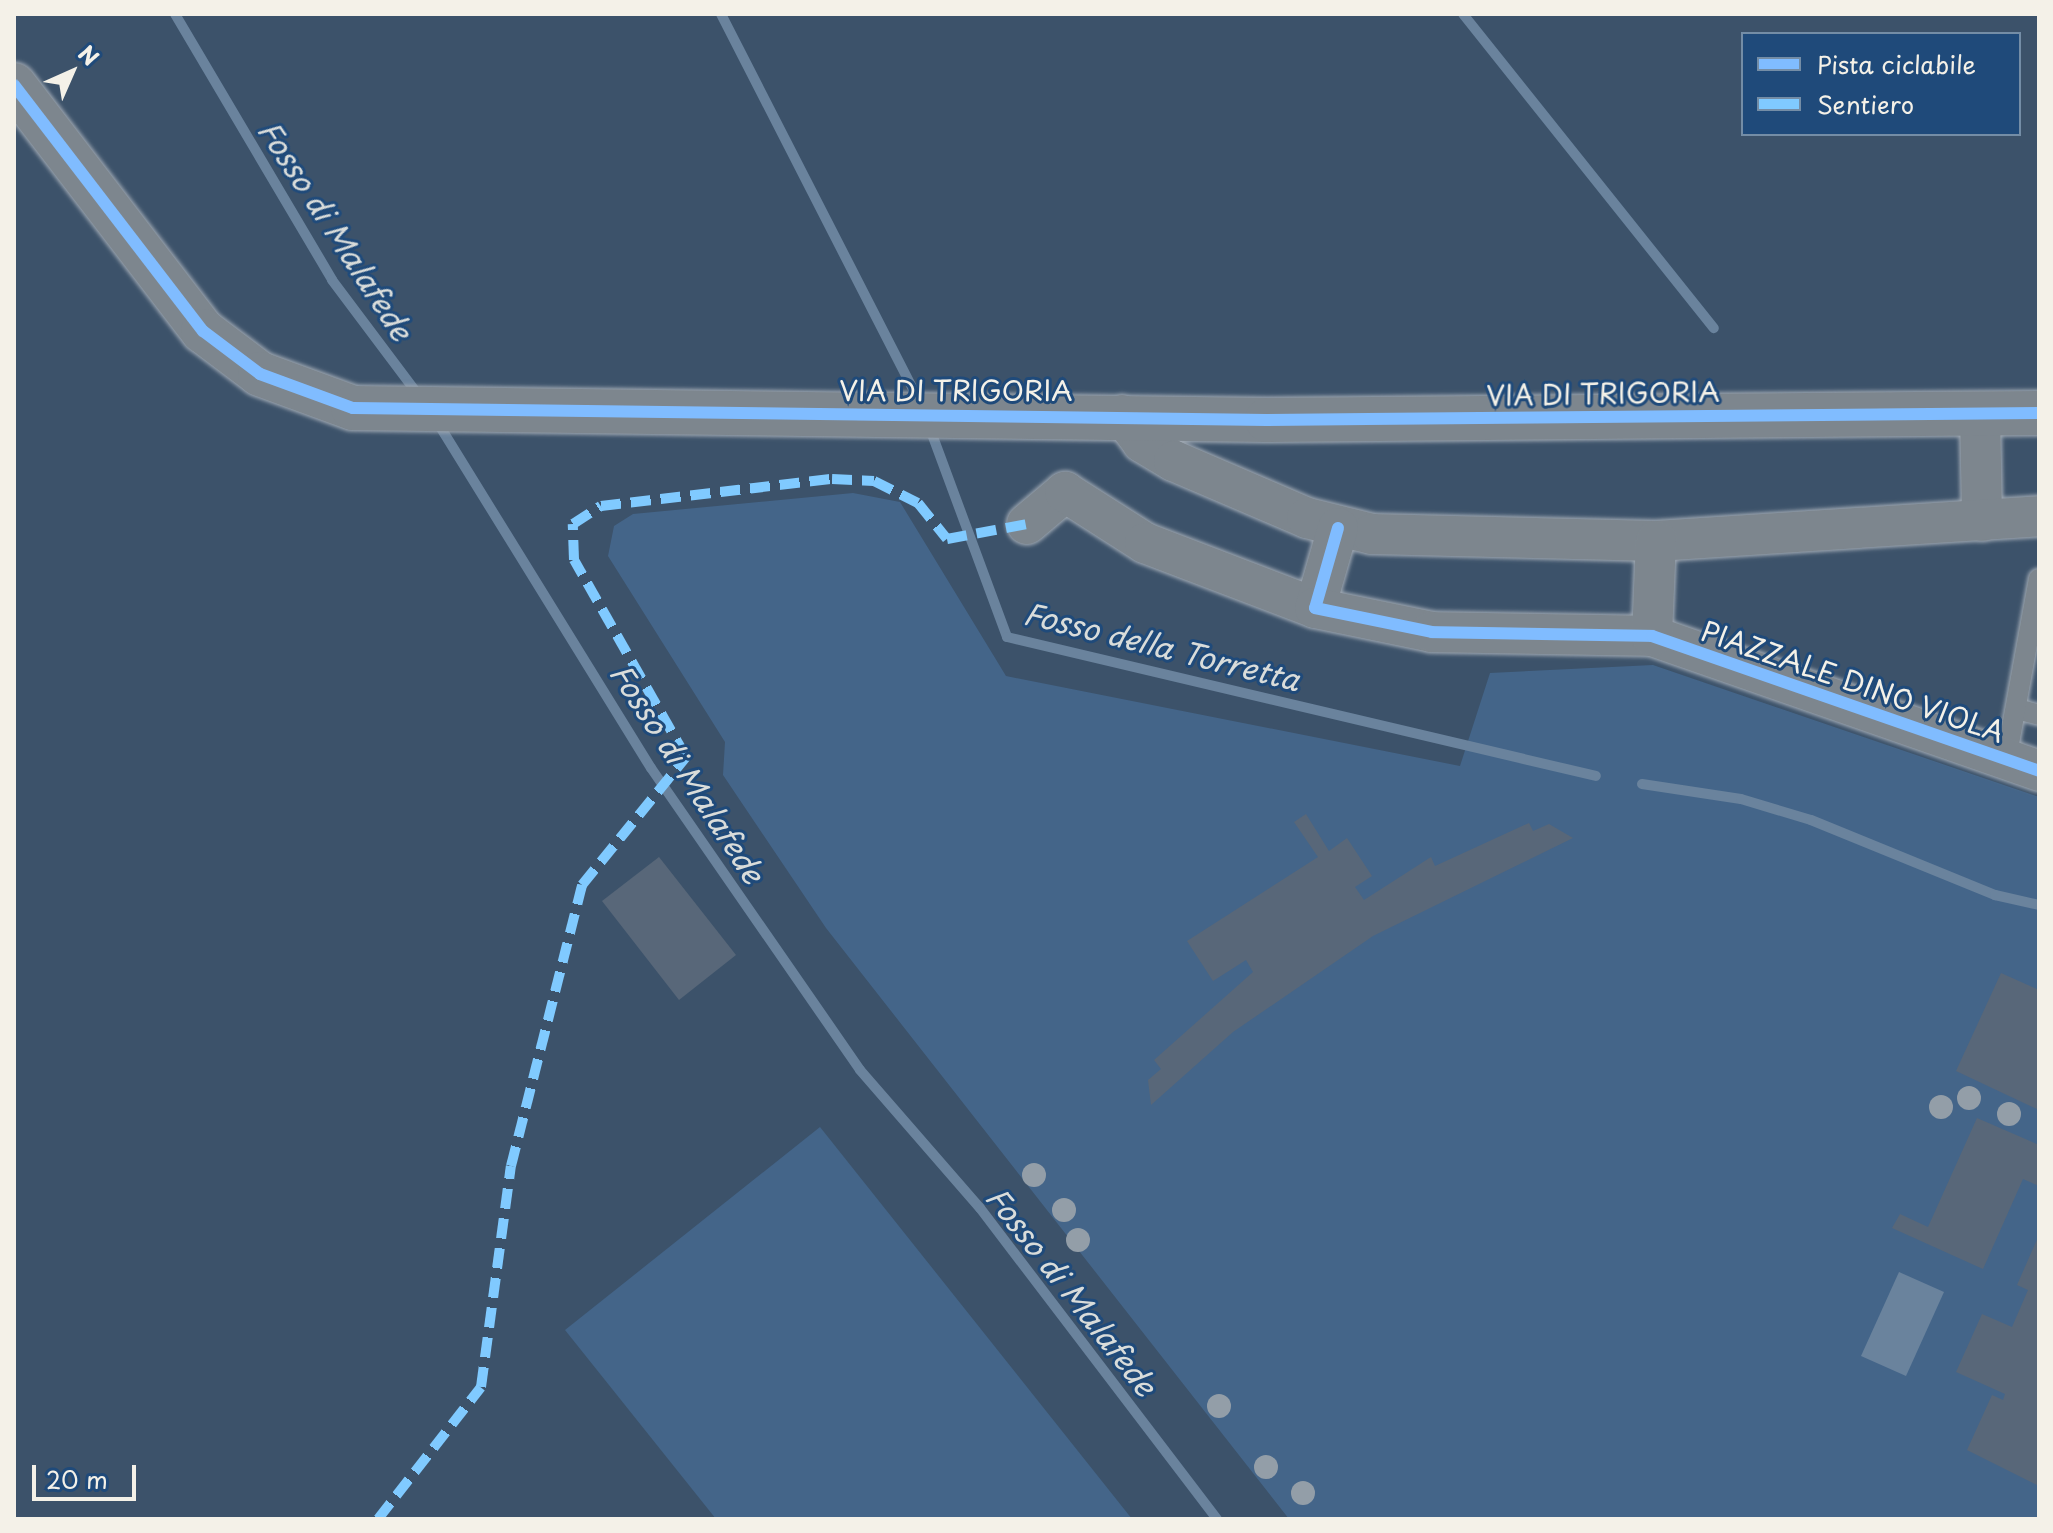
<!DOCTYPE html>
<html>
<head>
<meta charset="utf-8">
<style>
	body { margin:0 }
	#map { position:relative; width:2053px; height:1533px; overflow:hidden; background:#3c526a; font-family:"Playpen Sans",sans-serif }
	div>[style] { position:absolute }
	.green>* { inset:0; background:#446589 }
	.water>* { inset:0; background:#6a839d }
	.stream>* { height:10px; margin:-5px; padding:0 5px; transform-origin:5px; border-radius:5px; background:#6a839d }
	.building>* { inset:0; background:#586779 }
	.roads { filter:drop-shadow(0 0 2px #9fa8b2) drop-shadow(0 0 2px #9fa8b2) }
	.service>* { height:20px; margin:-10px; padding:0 10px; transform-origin:10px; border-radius:10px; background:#7d868e }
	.minor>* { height:40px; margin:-20px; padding:0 20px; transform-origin:20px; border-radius:20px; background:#7d868e }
	.tertiary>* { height:44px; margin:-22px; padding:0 22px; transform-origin:22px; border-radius:22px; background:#7d868e }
	.quiet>* { height:10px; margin-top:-5px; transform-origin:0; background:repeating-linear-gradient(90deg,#80caff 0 20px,transparent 0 30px) }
	.cycleway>* { height:12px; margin:-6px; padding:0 6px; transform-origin:6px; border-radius:6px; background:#80bcff }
	.trees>* { width:24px; height:24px; margin:-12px; border-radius:50%; background:#939ea8 }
	span { translate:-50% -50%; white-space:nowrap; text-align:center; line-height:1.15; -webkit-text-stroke:6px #1f4a7a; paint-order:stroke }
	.street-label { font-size:28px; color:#f4f1e8 }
	.water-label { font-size:30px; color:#d9dcda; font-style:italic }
	.frame { position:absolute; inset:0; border:16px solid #f4f1e8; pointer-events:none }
	.legend { position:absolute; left:1741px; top:32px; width:280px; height:104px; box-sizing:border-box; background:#1f4a7a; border:2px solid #748da6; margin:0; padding:10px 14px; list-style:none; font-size:24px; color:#f4f1e8 }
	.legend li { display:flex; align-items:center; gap:16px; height:40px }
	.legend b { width:40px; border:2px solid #748da6 }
	.north { position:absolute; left:32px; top:32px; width:80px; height:80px; -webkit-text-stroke:6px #1f4a7a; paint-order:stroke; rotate:45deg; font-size:22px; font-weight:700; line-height:32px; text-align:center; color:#f4f1e8 }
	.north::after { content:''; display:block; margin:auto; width:28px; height:36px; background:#f4f1e8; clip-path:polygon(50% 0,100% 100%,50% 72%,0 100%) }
	.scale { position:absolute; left:32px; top:1465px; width:104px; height:36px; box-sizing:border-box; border:4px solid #f4f1e8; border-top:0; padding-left:10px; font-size:24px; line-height:28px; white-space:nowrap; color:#f4f1e8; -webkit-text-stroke:6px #1f4a7a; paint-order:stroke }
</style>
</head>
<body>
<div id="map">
	<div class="green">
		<div style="clip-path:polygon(853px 493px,900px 502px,1006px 676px,1460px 766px,1490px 673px,1653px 665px,2039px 797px,2039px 1519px,1289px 1519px,826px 928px,723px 775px,725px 742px,608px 556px,614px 526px,633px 514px)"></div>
		<div style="clip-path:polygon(820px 1127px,1132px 1519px,716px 1519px,565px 1330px)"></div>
	</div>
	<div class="water">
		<div style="clip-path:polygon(1899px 1272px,1944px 1292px,1906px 1376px,1861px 1356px)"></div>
	</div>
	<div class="stream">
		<div style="left:175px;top:14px;width:309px;rotate:59.4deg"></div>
		<div style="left:332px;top:280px;width:146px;rotate:53.1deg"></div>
		<div style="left:721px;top:14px;width:437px;rotate:62.9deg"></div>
		<div style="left:1463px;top:14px;width:402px;rotate:51.4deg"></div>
		<div style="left:436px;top:420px;width:409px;rotate:58.3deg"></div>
		<div style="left:651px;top:768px;width:367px;rotate:55.3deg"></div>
		<div style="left:860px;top:1070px;width:183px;rotate:49deg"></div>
		<div style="left:980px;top:1208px;width:391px;rotate:52.7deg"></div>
		<div style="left:929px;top:426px;width:225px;rotate:69.7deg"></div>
		<div style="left:1007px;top:637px;width:605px;rotate:13.28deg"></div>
		<div style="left:1642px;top:784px;width:100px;rotate:8.6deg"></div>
		<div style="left:1741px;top:799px;width:73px;rotate:16.7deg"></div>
		<div style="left:1811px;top:820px;width:199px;rotate:22.2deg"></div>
		<div style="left:1995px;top:895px;width:45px;rotate:12.8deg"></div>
	</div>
	<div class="building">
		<div style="clip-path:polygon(1306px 814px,1329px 851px,1347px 838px,1372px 876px,1355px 887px,1364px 900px,1431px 857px,1435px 866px,1529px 823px,1533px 831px,1549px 824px,1573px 838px,1373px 936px,1233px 1032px,1151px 1105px,1148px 1080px,1161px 1069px,1154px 1060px,1253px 972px,1246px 960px,1213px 981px,1187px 941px,1318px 857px,1294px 822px)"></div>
		<div style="clip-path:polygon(659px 857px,736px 955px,679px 1000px,602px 901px)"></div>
		<div style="clip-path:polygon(2001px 973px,2039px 990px,2039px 1110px,1956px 1071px)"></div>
		<div style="clip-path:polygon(1977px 1118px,2039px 1145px,2039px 1186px,2023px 1179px,1983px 1269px,1892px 1228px,1900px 1214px,1928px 1227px)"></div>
		<div style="clip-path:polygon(2039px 1235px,2039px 1486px,1967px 1450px,1992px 1395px,2003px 1400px,2005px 1394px,1956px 1372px,1982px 1314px,2012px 1327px,2028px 1290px,2017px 1285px)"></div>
	</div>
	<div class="roads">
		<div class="service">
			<div style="left:2017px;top:709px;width:23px;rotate:15deg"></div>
			<div style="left:2006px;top:760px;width:184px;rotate:-79.7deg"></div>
		</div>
		<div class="minor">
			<div style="left:1980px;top:413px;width:108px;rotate:88.9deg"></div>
			<div style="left:1122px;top:415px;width:34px;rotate:53deg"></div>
			<div style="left:1142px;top:442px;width:37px;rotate:31deg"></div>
			<div style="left:1174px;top:461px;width:145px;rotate:23.2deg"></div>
			<div style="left:1307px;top:518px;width:67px;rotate:13.8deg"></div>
			<div style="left:1372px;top:534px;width:284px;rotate:1.4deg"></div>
			<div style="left:1656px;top:541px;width:384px;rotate:-3.7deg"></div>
			<div style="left:1027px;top:524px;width:50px;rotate:-40.1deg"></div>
			<div style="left:1065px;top:492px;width:95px;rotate:32.5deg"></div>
			<div style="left:1145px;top:543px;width:182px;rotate:20.9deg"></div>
			<div style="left:1338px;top:528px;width:83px;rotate:106deg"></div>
			<div style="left:1315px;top:608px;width:119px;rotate:11.6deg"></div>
			<div style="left:1432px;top:632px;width:220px;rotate:1deg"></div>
			<div style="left:1652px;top:636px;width:410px;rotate:19.2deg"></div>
			<div style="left:1652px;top:636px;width:95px;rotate:-87.6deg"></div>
		</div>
		<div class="tertiary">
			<div style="left:14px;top:85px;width:310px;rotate:52.5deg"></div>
			<div style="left:203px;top:331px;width:71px;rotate:37deg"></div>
			<div style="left:260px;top:374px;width:99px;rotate:20.1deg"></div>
			<div style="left:353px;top:408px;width:914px;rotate:0.75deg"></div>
			<div style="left:1267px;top:420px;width:772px;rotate:-0.52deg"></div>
		</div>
	</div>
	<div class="quiet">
		<div style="left:378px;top:1519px;width:167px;rotate:-52deg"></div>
		<div style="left:481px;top:1387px;width:223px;rotate:-82.3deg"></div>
		<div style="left:511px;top:1166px;width:290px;rotate:-75.8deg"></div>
		<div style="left:582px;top:885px;width:165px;rotate:-50.9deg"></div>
		<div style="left:686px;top:757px;width:227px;rotate:-119.6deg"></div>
		<div style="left:574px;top:560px;width:36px;rotate:-92deg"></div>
		<div style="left:573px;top:524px;width:33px;rotate:-33deg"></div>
		<div style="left:601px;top:506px;width:233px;rotate:-6.7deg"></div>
		<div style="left:832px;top:479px;width:42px;rotate:2.7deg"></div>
		<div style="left:874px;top:481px;width:49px;rotate:26.6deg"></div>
		<div style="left:918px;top:503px;width:46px;rotate:51.1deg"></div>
		<div style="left:947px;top:539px;width:81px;rotate:-10.6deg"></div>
	</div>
	<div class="cycleway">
		<div style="left:14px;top:85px;width:310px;rotate:52.5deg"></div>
		<div style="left:203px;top:331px;width:71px;rotate:37deg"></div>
		<div style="left:260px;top:374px;width:99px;rotate:20.1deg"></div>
		<div style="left:353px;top:408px;width:914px;rotate:0.75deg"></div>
		<div style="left:1267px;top:420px;width:772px;rotate:-0.52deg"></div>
		<div style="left:1338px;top:528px;width:83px;rotate:106deg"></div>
		<div style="left:1315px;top:608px;width:119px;rotate:11.6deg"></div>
		<div style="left:1432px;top:632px;width:220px;rotate:1deg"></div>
		<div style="left:1652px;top:636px;width:410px;rotate:19.2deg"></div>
	</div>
	<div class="trees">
		<div style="left:1969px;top:1098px"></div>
		<div style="left:1941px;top:1107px"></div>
		<div style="left:2009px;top:1114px"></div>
		<div style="left:1034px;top:1175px"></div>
		<div style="left:1064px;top:1210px"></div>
		<div style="left:1078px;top:1240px"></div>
		<div style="left:1219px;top:1406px"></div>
		<div style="left:1266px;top:1467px"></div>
		<div style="left:1303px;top:1493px"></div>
	</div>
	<div class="street-label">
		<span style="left:956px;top:390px">VIA DI TRIGORIA</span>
		<span style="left:1603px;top:393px;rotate:-1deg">VIA DI TRIGORIA</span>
		<span style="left:1853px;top:681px;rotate:19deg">PIAZZALE DINO VIOLA</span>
	</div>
	<div class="water-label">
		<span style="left:336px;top:230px;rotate:57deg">Fosso di Malafede</span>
		<span style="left:1162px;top:646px;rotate:14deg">Fosso della Torretta</span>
		<span style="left:688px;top:773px;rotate:57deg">Fosso di Malafede</span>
		<span style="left:1072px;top:1291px;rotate:52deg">Fosso di Malafede</span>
	</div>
	<div class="frame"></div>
	<ul class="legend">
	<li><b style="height:10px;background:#80bcff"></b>Pista ciclabile</li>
	<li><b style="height:10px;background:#80caff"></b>Sentiero</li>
	</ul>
	<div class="north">N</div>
	<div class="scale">20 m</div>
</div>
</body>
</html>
